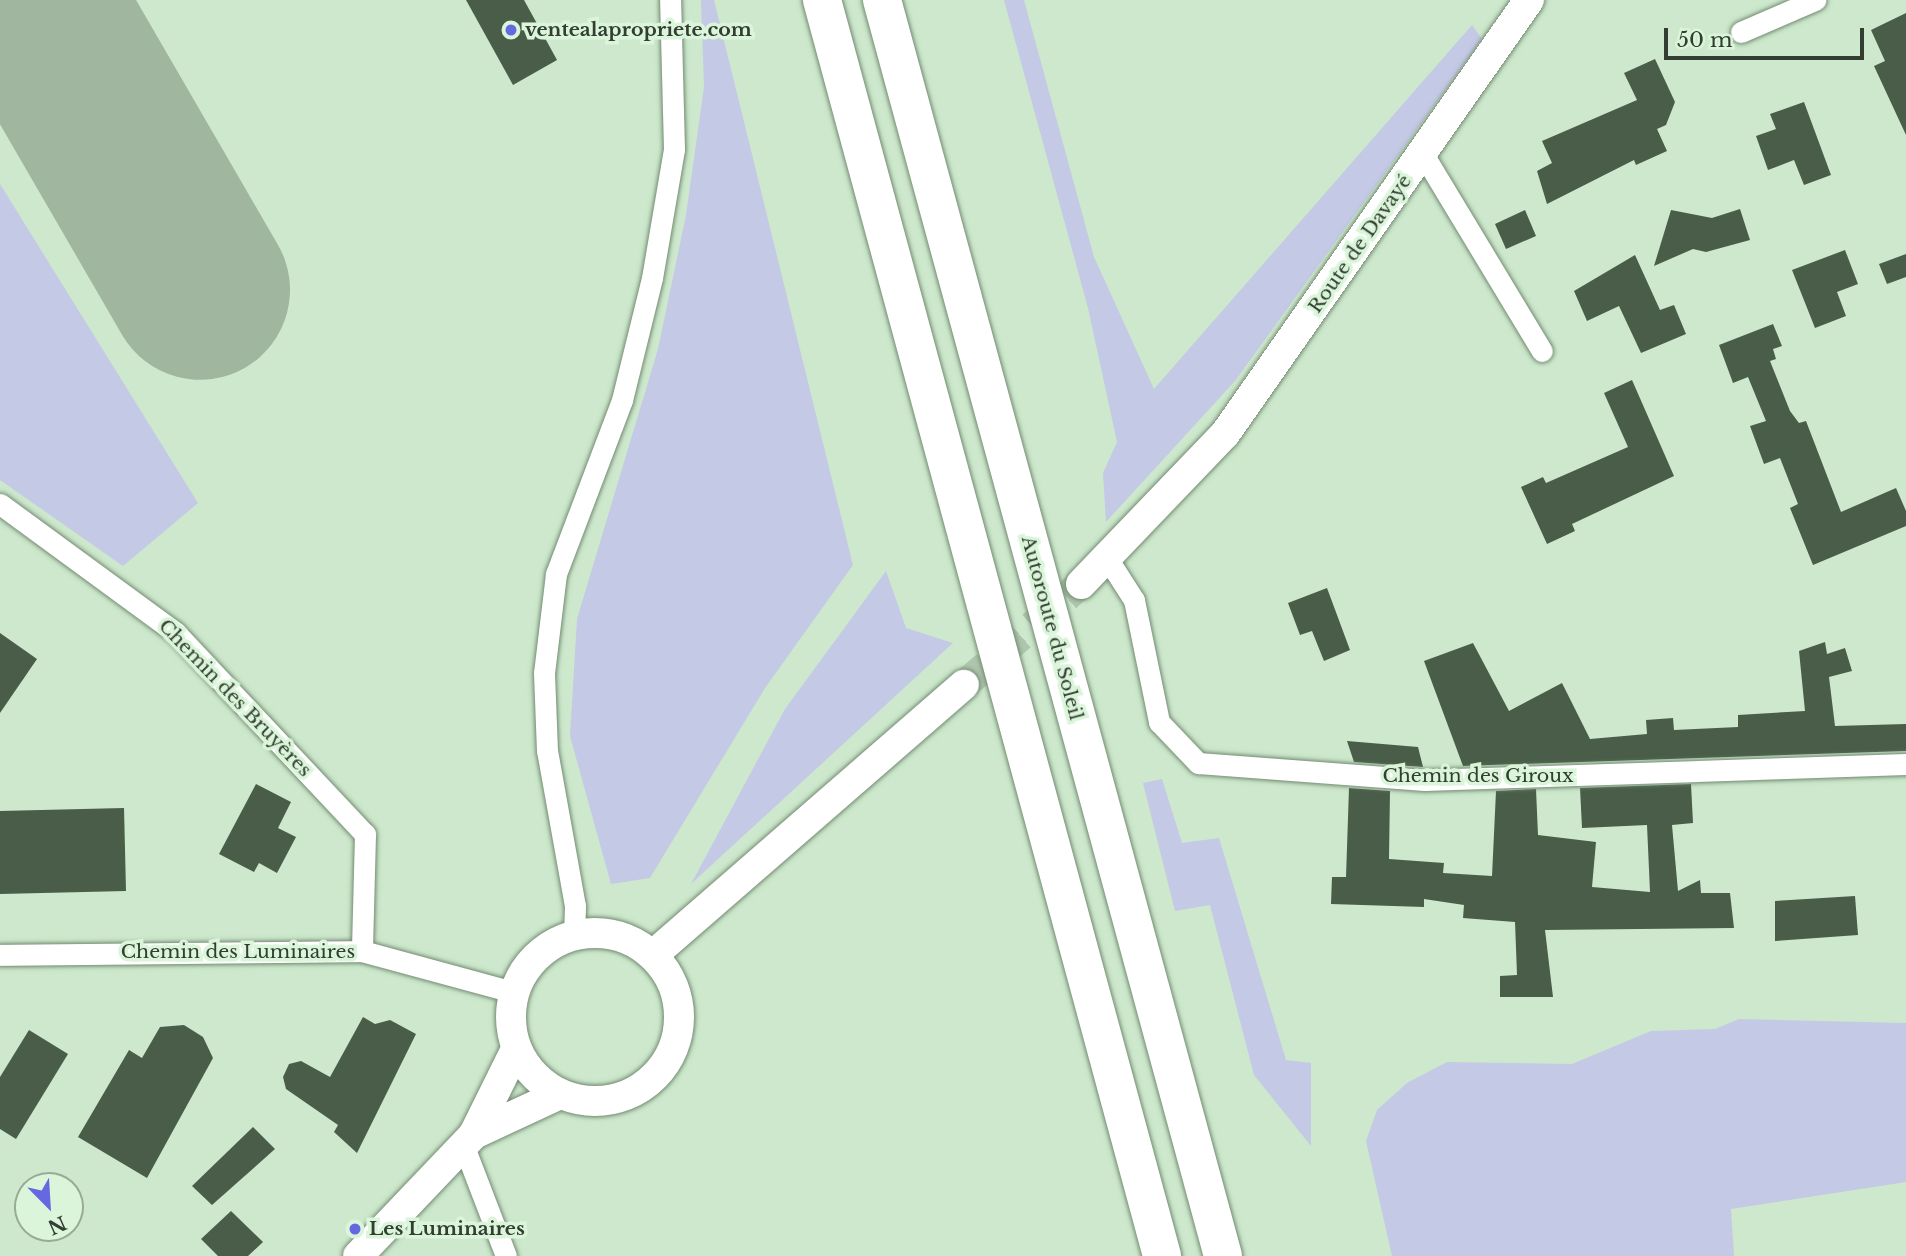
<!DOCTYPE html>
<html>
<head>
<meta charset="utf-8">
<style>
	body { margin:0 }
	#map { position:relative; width:1906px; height:1256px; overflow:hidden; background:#cde8cc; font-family:"Libre Baskerville",serif }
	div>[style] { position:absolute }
	.green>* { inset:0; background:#c4c9e6 }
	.runway>* { height:180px; margin:-90px; padding:0 90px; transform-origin:90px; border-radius:90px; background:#a0b69e }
	.building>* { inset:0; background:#495d48 }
	.secondary-tunnel>* { height:30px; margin-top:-15px; transform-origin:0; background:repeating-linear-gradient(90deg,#aec6ad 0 30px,transparent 0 45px) }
	.roads { filter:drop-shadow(0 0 2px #738b72) drop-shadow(0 0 2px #738b72) }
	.street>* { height:21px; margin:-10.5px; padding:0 10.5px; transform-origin:10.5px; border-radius:10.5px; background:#fff }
	.secondary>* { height:30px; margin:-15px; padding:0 15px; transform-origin:15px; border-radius:15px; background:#fff }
	.secondary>.ring { margin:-15px; padding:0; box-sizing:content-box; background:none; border:30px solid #fff; border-radius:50% }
	.highway>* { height:38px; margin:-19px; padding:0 19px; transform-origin:19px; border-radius:19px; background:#fff }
	.dots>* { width:19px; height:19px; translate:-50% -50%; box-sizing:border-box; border:4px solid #daf5d9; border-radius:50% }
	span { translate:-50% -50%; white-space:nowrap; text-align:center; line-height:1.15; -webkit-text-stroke:7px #daf5d9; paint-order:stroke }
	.poi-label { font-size:19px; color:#333d32; font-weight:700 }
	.left { translate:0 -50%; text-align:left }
	.street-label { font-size:19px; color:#333d32 }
	.north { position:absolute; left:14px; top:1172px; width:70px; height:70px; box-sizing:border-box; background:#daf5d9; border:2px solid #97ab96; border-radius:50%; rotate:156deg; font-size:19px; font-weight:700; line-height:28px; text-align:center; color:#333d32 }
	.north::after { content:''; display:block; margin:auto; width:24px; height:32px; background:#6469e2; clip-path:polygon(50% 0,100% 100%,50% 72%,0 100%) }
	.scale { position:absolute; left:1664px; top:28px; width:200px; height:32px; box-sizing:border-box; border:4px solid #333d32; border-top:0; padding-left:9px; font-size:21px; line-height:24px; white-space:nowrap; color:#333d32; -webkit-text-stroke:5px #daf5d9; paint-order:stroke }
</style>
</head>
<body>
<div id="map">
	<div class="green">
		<div style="clip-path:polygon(701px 0,714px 0,853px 565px,765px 688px,650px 878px,611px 884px,570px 736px,577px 619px,658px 349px,686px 215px,704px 87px)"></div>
		<div style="clip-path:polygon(1004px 0,1024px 0,1094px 257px,1154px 389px,1472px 25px,1482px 39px,1235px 381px,1106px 522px,1103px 473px,1117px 442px,1088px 308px)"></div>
		<div style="clip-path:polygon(0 184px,198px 503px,123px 566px,0 480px)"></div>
		<div style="clip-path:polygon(886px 571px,906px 628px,953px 643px,691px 884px,785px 709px)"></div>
		<div style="clip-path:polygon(1162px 779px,1182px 843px,1219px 838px,1286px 1060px,1311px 1063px,1311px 1146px,1254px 1075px,1210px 905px,1175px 911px,1143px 783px)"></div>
		<div style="clip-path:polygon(1739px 1019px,1906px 1023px,1906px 1182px,1731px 1209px,1734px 1256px,1392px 1256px,1366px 1141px,1377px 1110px,1407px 1083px,1447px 1062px,1572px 1064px,1651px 1031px,1715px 1029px)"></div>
	</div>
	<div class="runway">
		<div style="left:32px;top:0;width:335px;rotate:59.9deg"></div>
	</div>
	<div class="building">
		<div style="clip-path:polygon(466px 0,524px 0,557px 60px,513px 85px)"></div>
		<div style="clip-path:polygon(1906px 13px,1906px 135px,1874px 66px,1885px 61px,1871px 30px)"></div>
		<div style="clip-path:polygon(1655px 59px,1675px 102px,1666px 125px,1657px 129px,1667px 151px,1636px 165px,1634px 160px,1547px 204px,1537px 171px,1552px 163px,1542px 141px,1637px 100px,1624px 73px)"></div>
		<div style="clip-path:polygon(1804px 102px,1831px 175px,1804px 185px,1794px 160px,1768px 170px,1756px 136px,1776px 129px,1770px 114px)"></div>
		<div style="clip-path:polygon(1740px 209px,1750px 240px,1706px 252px,1693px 249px,1654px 266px,1671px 210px,1712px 218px)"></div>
		<div style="clip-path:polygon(1525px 210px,1536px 236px,1506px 249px,1495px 224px)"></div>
		<div style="clip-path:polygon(1845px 250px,1858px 284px,1837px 292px,1846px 316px,1815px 328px,1792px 270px)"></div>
		<div style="clip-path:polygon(1906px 254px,1906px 277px,1887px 284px,1879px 264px)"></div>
		<div style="clip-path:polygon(1635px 255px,1660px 310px,1674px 305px,1686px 334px,1641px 353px,1619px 306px,1587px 321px,1574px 291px)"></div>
		<div style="clip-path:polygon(1773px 324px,1782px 346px,1773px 349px,1776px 359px,1770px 361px,1790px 411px,1799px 423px,1806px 421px,1841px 512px,1896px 488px,1906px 511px,1906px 526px,1813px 565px,1790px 508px,1798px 504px,1780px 458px,1764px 464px,1750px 426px,1766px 421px,1748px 377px,1733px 383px,1719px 345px)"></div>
		<div style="clip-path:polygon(1632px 380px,1674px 476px,1572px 524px,1575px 531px,1547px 544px,1521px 487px,1543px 477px,1546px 483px,1628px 447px,1604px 393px)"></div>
		<div style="clip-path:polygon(1327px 588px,1350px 650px,1324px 661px,1312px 631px,1300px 635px,1288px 603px)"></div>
		<div style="clip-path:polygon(0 633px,37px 659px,0 713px)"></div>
		<div style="clip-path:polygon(1825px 642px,1827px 654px,1845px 648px,1852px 671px,1829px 677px,1835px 726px,1906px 724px,1906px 751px,1463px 766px,1424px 661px,1473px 643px,1509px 711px,1562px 683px,1590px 739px,1647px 734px,1646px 720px,1673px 718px,1674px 730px,1738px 727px,1738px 715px,1805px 711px,1799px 651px)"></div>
		<div style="clip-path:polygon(1347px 741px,1418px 747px,1423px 767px,1354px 762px)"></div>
		<div style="clip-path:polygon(256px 784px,291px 802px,278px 828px,296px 837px,277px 873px,259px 863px,254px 872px,219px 854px)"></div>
		<div style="clip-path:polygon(1691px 784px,1693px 823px,1672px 825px,1678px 891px,1700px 880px,1701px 893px,1730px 893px,1734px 928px,1545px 930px,1553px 997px,1500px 997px,1500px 976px,1517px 975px,1515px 922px,1463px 918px,1464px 905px,1424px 899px,1424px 907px,1331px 904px,1332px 877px,1346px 877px,1349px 788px,1390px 791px,1389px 859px,1444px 863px,1443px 873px,1492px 876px,1496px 791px,1536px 789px,1538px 835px,1596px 842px,1592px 887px,1650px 892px,1647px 825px,1582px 828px,1580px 788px)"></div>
		<div style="clip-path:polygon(124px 808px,126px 891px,0 894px,0 811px)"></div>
		<div style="clip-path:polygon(1855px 896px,1858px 935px,1775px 941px,1775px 901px)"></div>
		<div style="clip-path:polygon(363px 1017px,375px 1024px,390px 1020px,416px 1034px,357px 1153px,334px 1132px,338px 1125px,286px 1089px,283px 1077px,289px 1064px,301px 1061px,330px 1077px)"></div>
		<div style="clip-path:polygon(184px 1025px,203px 1037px,213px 1058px,147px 1178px,78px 1137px,129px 1050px,142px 1058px,160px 1027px)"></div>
		<div style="clip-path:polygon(29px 1030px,68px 1054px,16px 1139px,0 1129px,0 1077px)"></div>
		<div style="clip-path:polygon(253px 1127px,275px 1149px,212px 1205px,192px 1186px)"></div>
		<div style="clip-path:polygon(231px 1211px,263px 1242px,248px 1256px,218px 1256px,201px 1239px)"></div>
	</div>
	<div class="secondary-tunnel">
		<div style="left:964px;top:685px;width:155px;rotate:-40.8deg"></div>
	</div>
	<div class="roads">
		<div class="street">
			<div style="left:1741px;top:32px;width:81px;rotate:-23.4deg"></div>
			<div style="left:1423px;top:154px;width:230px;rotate:58.9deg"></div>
			<div style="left:0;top:504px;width:218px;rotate:36.2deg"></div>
			<div style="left:176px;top:633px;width:276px;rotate:46.8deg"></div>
			<div style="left:365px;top:834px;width:117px;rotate:91.5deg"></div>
			<div style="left:1107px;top:558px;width:50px;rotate:57.3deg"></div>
			<div style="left:1134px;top:600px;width:125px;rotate:78.4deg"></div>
			<div style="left:1159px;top:722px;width:57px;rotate:46.4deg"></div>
			<div style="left:1198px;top:763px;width:227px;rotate:4.3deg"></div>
			<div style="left:1424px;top:780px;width:482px;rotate:-1.9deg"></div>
			<div style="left:574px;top:935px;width:29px;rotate:-88deg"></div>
			<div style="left:575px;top:906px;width:158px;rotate:-100.2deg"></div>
			<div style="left:547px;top:751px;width:78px;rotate:-92.2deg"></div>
			<div style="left:544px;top:673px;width:100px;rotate:-83.1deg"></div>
			<div style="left:556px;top:574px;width:186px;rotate:-69.2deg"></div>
			<div style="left:622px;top:400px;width:126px;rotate:-76.2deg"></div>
			<div style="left:652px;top:278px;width:131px;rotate:-80.3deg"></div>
			<div style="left:674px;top:149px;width:149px;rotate:-91.5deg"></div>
			<div style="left:0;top:955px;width:362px;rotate:-0.6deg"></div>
			<div style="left:362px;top:951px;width:156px;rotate:15.2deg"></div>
			<div style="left:463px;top:1144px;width:120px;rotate:69deg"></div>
		</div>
		<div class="secondary">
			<div style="left:1081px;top:584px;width:208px;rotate:-46.2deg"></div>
			<div style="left:1225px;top:434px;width:530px;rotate:-54.99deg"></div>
			<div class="ring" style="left:511px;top:933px;width:138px;height:138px"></div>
			<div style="left:653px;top:955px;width:412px;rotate:-41deg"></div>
			<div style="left:474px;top:1134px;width:95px;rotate:-63.7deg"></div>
			<div style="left:358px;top:1256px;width:168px;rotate:-46.4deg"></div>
			<div style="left:474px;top:1134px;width:95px;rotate:-24.9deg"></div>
		</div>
		<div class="highway">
			<div style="left:822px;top:0;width:1301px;rotate:74.85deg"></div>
			<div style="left:882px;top:0;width:1301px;rotate:74.81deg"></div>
		</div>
	</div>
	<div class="dots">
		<div style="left:511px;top:30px;background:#6469e2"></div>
		<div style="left:355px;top:1229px;background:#6469e2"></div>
	</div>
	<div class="poi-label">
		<span class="left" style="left:525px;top:30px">ventealapropriete.com</span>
		<span class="left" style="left:369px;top:1229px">Les Luminaires</span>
	</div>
	<div class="street-label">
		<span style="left:1360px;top:244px;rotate:-55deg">Route de Davayé</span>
		<span style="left:1052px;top:628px;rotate:75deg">Autoroute du Soleil</span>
		<span style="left:235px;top:698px;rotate:46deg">Chemin des Bruyères</span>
		<span style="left:1478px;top:776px">Chemin des Giroux</span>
		<span style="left:238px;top:952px">Chemin des Luminaires</span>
	</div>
	<div class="north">N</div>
	<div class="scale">50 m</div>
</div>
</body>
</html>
